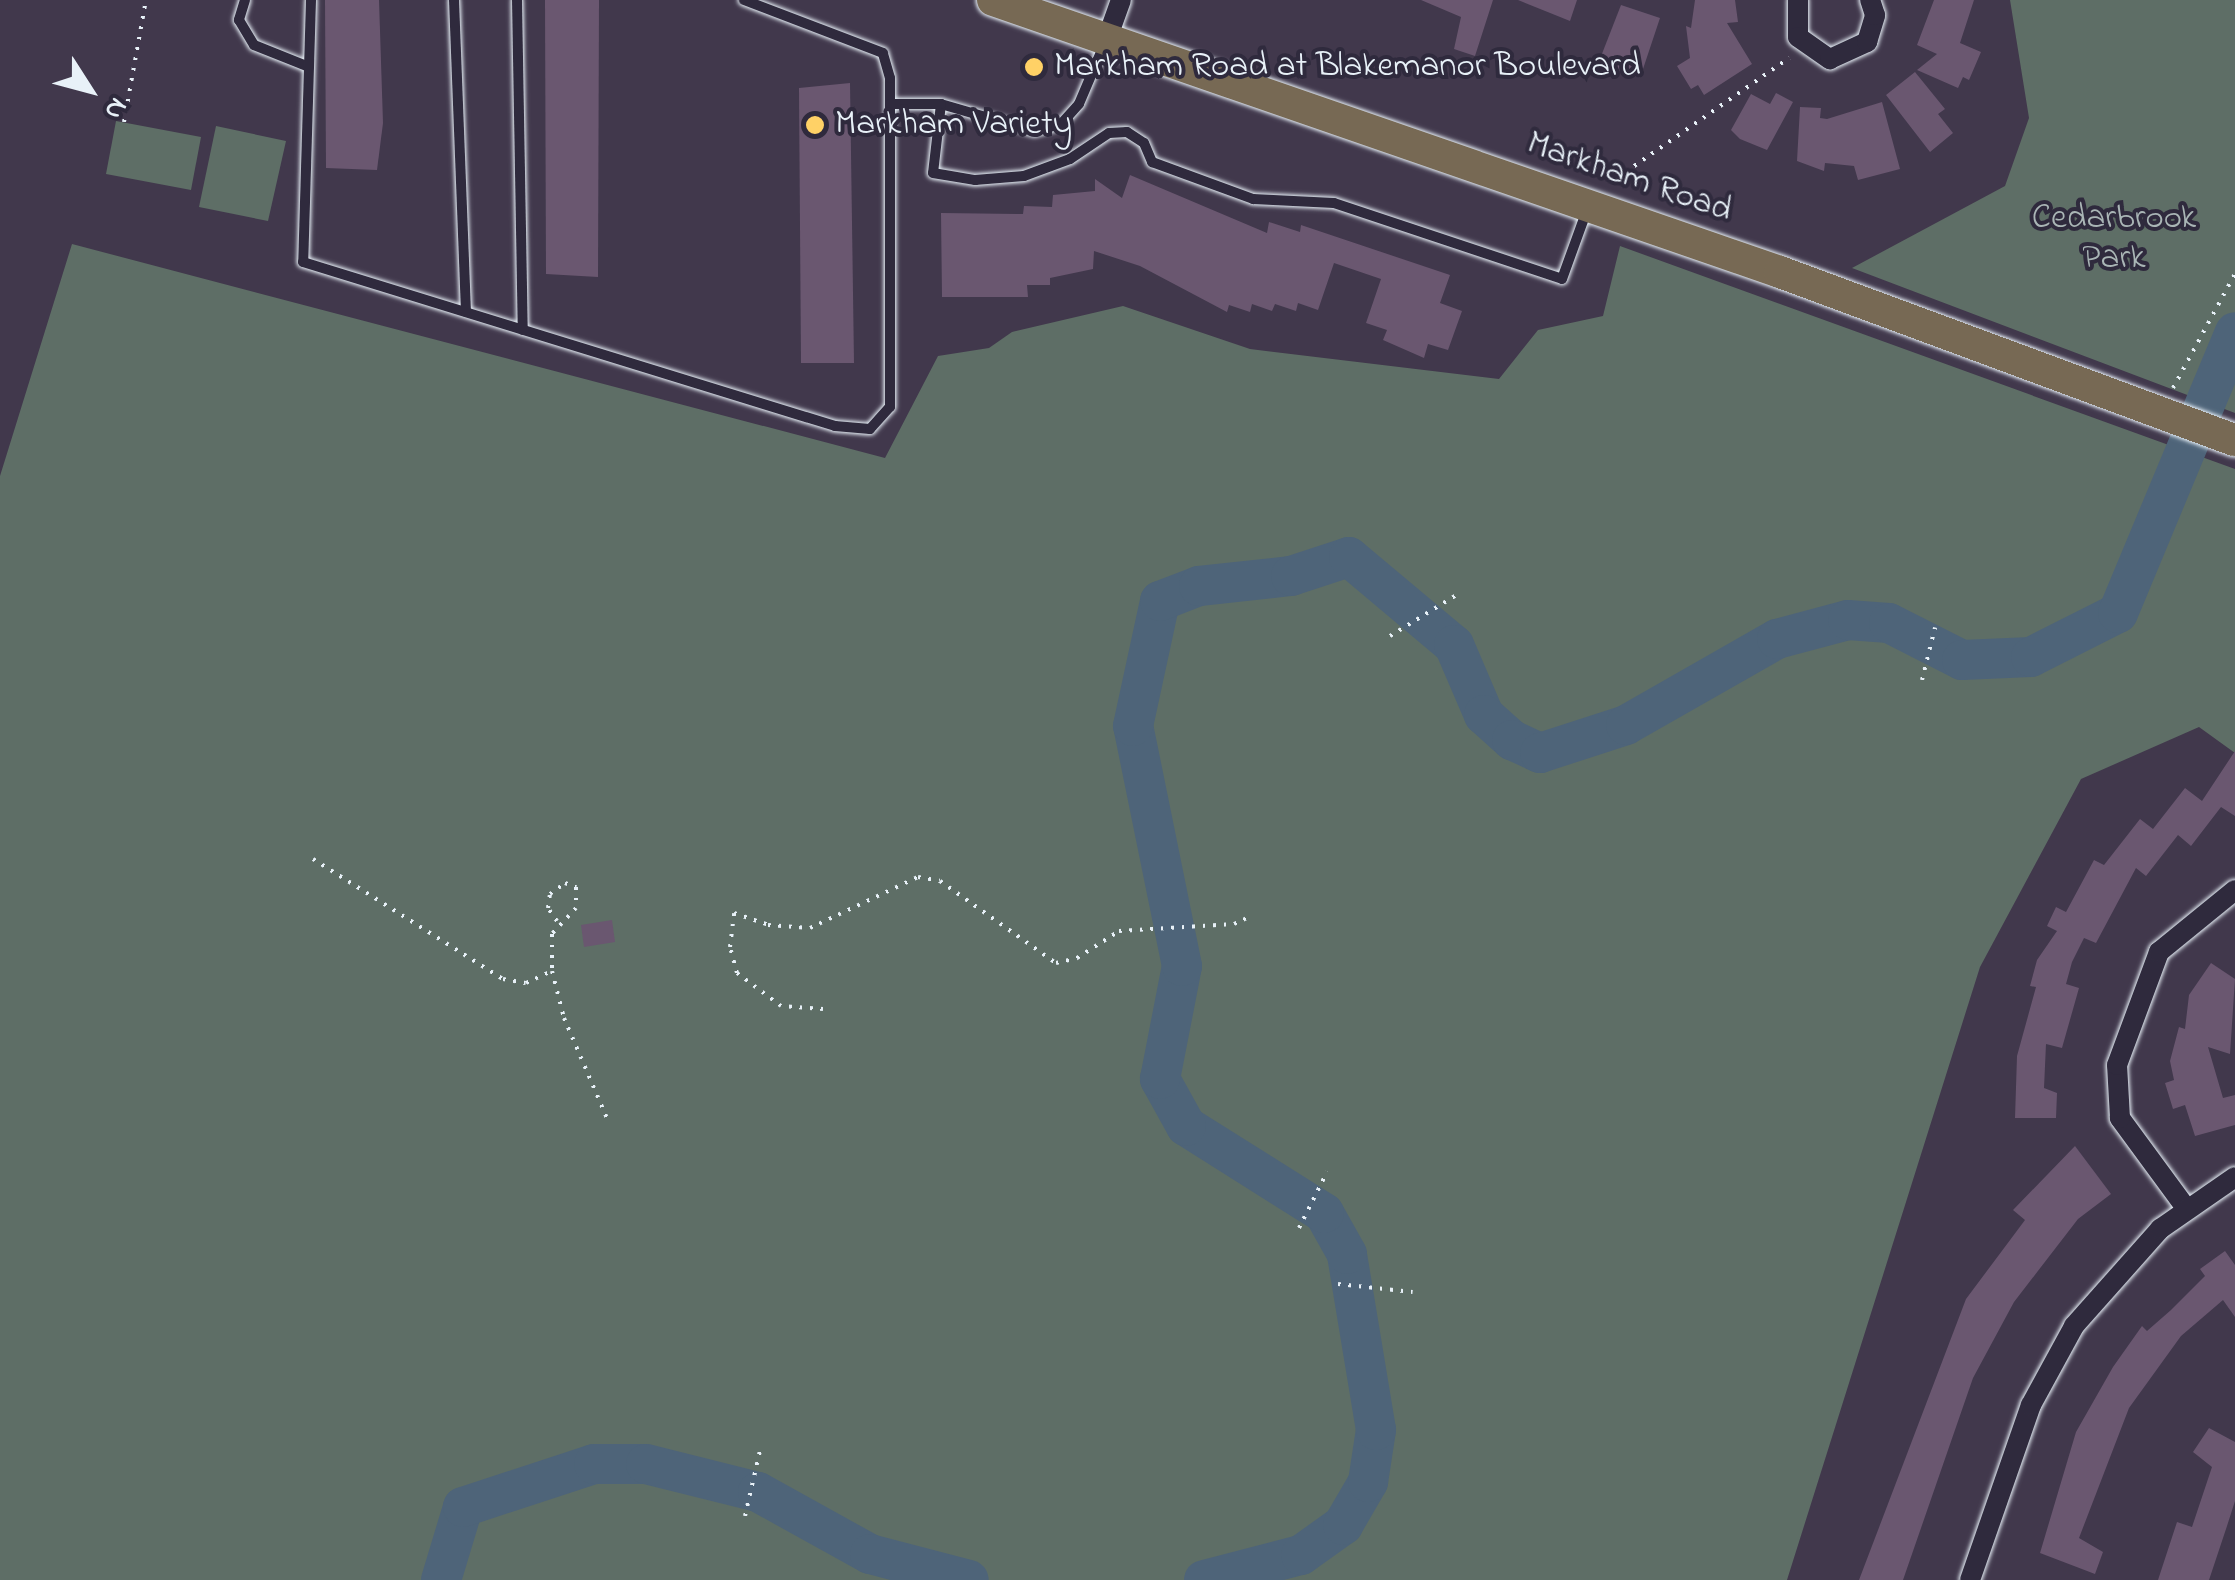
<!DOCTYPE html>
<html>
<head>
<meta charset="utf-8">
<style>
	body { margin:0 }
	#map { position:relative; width:2235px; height:1580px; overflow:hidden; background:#41384c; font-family:"Indie Flower",sans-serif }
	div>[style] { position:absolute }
	.green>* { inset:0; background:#5e6e66 }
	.river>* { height:40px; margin:-20px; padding:0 20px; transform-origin:20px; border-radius:20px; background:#4e6479 }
	.building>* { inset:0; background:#6a5770 }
	.path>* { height:4px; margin-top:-2px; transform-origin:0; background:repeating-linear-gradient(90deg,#e8f1f8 0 2.5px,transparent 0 10.5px) }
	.roads { filter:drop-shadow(0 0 2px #e8f1f8) drop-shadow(0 0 2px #e8f1f8) }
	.service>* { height:10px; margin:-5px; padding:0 5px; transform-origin:5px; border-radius:5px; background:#2f2a3d }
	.minor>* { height:20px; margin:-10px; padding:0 10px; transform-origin:10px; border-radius:10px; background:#2f2a3d }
	.primary>* { height:32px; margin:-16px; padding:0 16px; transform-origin:16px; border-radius:16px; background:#776954 }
	.dots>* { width:28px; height:28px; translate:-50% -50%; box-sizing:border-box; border:5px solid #2f2a3d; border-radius:50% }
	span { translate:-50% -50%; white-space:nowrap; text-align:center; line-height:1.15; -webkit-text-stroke:8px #2f2a3d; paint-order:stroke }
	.poi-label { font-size:35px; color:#e8f1f8 }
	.left { translate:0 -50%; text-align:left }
	.street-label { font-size:35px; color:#e8f1f8 }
	.park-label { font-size:35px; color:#aab6b6 }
	.north { position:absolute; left:40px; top:40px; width:100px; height:100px; -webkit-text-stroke:8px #2f2a3d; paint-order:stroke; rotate:126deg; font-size:28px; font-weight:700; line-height:40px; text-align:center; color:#e8f1f8 }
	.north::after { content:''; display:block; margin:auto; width:35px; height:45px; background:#e8f1f8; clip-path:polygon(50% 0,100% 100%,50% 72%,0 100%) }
</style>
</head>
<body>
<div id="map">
	<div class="green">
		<div style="clip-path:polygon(2010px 0,2235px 0,2235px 413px,1852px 268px,2005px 186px,2029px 118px)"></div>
		<div style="clip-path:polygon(116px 121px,201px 137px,191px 190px,106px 174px)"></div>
		<div style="clip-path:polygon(216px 126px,286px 141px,268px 221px,199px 207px)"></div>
		<div style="clip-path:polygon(72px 244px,885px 458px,938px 356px,989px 348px,1012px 332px,1123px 306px,1250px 349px,1499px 379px,1538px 330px,1603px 316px,1620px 246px,2235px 469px,2235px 753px,2199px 727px,2081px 779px,1980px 967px,1787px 1580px,0 1580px,0 476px)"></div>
	</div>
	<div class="river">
		<div style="left:441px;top:1580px;width:76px;rotate:-73.2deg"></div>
		<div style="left:463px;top:1507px;width:138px;rotate:-18.2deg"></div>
		<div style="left:594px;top:1464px;width:52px"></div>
		<div style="left:646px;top:1464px;width:115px;rotate:14deg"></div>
		<div style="left:758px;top:1492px;width:128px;rotate:29deg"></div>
		<div style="left:870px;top:1554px;width:102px;rotate:14.7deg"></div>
		<div style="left:1204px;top:1580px;width:100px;rotate:-14.5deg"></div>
		<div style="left:1301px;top:1555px;width:52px;rotate:-35.5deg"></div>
		<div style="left:1343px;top:1525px;width:50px;rotate:-59.8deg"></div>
		<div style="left:1368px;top:1482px;width:53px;rotate:-81.3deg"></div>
		<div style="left:1376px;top:1430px;width:178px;rotate:-99.4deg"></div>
		<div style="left:1347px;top:1254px;width:47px;rotate:-119.3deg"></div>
		<div style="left:1324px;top:1213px;width:163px;rotate:-147.8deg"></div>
		<div style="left:1186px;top:1126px;width:54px;rotate:-119deg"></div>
		<div style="left:1160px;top:1079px;width:115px;rotate:-79deg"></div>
		<div style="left:1182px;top:966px;width:245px;rotate:-101.5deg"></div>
		<div style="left:1133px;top:726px;width:128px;rotate:-77.8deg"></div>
		<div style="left:1160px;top:601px;width:42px;rotate:-21deg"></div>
		<div style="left:1199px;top:586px;width:93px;rotate:-6.2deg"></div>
		<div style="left:1291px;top:576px;width:61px;rotate:-18.1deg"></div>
		<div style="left:1349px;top:557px;width:137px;rotate:40deg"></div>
		<div style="left:1454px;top:645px;width:76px;rotate:66.8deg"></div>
		<div style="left:1484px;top:715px;width:38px;rotate:42deg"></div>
		<div style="left:1512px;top:740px;width:31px;rotate:25deg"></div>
		<div style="left:1540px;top:753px;width:90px;rotate:-18deg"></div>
		<div style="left:1626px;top:725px;width:174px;rotate:-29.7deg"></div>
		<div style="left:1777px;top:639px;width:73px;rotate:-15deg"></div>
		<div style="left:1848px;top:620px;width:41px;rotate:4.2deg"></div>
		<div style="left:1889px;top:623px;width:82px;rotate:26.9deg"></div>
		<div style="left:1962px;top:660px;width:69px;rotate:-2.5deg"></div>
		<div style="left:2031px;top:657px;width:97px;rotate:-26.8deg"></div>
		<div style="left:2118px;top:613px;width:304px;rotate:-67.4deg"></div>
	</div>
	<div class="building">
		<div style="clip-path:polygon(325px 0,379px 0,383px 123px,377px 170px,326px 168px)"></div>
		<div style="clip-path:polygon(545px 0,599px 0,598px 277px,546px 274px)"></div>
		<div style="clip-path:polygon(1421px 0,1493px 0,1475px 56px,1454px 49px,1461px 17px)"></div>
		<div style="clip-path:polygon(1518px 0,1577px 0,1570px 21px)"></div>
		<div style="clip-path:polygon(1695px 0,1735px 0,1738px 22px,1727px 23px,1752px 64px,1704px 95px,1698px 85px,1691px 89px,1677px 66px,1690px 58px,1686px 26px,1691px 28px)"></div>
		<div style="clip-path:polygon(1934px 0,1974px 0,1960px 43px,1981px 52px,1969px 80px,1963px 77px,1958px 88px,1917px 70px,1937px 54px,1917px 45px)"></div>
		<div style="clip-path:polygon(1621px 5px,1660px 18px,1640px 78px,1598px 64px)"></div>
		<div style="clip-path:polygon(1915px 72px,1945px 109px,1938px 114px,1953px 133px,1930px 152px,1886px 95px)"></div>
		<div style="clip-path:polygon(850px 83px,854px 363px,801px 363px,799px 88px)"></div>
		<div style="clip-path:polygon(1776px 93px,1793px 102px,1767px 150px,1740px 139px,1731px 130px,1751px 94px,1770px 104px)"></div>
		<div style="clip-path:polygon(1882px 102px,1900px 169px,1858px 180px,1854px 166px,1825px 163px,1824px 171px,1797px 161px,1800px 107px,1821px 108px,1820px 118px,1827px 119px)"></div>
		<div style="clip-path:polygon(1130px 175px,1267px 233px,1269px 222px,1300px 232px,1301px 225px,1450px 275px,1440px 303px,1462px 311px,1448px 350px,1428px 344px,1424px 358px,1383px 340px,1387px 330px,1366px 323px,1381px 279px,1334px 263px,1318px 310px,1298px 303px,1296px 311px,1275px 304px,1272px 311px,1252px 304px,1250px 312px,1229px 305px,1227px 312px,1140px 266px,1094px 251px,1093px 269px,1050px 278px,1050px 285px,1027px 285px,1028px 297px,942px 297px,941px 213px,1023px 214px,1024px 206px,1052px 207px,1053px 195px,1095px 191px,1095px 179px,1122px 198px)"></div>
		<div style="clip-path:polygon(2235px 751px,2235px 816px,2221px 807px,2191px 846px,2178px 835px,2146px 876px,2136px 868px,2096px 943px,2084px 938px,2072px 962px,2066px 984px,2079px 988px,2062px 1048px,2046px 1044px,2044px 1088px,2057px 1093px,2056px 1118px,2015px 1118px,2017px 1056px,2036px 987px,2030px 986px,2037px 960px,2057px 931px,2047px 926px,2056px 907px,2066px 912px,2094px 860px,2104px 865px,2140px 819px,2153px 829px,2185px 788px,2202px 801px)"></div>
		<div style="clip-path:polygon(612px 920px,615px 942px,584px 947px,581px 925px)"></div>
		<div style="clip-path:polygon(2211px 963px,2235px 979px,2230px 1054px,2208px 1047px,2223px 1098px,2235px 1095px,2235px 1125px,2195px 1136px,2185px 1105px,2173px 1109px,2165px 1083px,2174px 1080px,2170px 1061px,2179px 1027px,2185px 1029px,2189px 995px)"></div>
		<div style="clip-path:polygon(2075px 1146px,2111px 1194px,2078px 1219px,2014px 1302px,1973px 1378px,1903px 1580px,1859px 1580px,1966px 1299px,2025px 1220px,2013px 1210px)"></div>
		<div style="clip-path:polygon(2225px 1251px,2235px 1265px,2235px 1317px,2223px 1300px,2181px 1336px,2129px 1408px,2079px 1538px,2103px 1552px,2095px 1574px,2040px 1553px,2076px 1432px,2113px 1367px,2142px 1326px,2147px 1331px,2171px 1310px,2205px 1276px,2200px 1269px)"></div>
		<div style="clip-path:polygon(2209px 1428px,2235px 1442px,2235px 1501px,2227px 1526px,2209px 1580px,2158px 1580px,2177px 1522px,2192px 1527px,2212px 1467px,2193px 1452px)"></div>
	</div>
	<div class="path">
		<div style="left:124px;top:122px;width:124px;rotate:-79.8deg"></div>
		<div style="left:1617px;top:178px;width:210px;rotate:-34.9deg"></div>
		<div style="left:2173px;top:388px;width:130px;rotate:-61.5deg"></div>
		<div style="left:1390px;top:636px;width:80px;rotate:-31.7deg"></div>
		<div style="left:1922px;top:680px;width:54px;rotate:-76deg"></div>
		<div style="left:313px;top:859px;width:225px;rotate:32.3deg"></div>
		<div style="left:503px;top:979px;width:23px;rotate:10deg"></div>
		<div style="left:526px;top:983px;width:29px;rotate:-25deg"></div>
		<div style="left:557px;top:921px;width:16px;rotate:-125deg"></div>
		<div style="left:548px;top:908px;width:14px;rotate:-82deg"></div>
		<div style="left:550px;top:894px;width:19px;rotate:-36deg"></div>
		<div style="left:565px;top:883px;width:12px;rotate:20deg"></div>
		<div style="left:576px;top:887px;width:21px;rotate:90deg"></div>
		<div style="left:576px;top:908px;width:35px;rotate:133deg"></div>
		<div style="left:552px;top:934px;width:37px;rotate:90deg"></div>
		<div style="left:552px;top:971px;width:49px;rotate:75.7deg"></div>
		<div style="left:564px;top:1018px;width:114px;rotate:66.8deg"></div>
		<div style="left:823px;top:1009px;width:42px;rotate:-175.9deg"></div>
		<div style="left:781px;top:1006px;width:55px;rotate:-143.1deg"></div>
		<div style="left:737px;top:973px;width:27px;rotate:-105deg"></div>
		<div style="left:730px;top:947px;width:34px;rotate:-83deg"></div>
		<div style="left:734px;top:913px;width:36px;rotate:19deg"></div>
		<div style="left:768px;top:925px;width:42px;rotate:4.1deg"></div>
		<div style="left:810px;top:928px;width:119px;rotate:-25.3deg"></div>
		<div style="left:918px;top:877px;width:22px;rotate:10deg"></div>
		<div style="left:940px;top:881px;width:142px;rotate:35.3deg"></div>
		<div style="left:1056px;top:963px;width:22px;rotate:-13deg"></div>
		<div style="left:1077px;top:958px;width:50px;rotate:-32.7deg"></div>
		<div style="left:1119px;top:931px;width:115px;rotate:-3.5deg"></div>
		<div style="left:1234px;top:924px;width:19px;rotate:-25deg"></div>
		<div style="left:1299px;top:1228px;width:63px;rotate:-63.4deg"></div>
		<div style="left:1338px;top:1284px;width:75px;rotate:6.1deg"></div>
		<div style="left:745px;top:1516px;width:72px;rotate:-77.1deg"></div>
	</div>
	<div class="roads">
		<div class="service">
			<div style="left:245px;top:0;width:21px;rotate:107deg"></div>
			<div style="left:239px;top:20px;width:29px;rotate:59deg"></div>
			<div style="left:254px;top:45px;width:59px;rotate:21.8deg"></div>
			<div style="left:311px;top:0;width:262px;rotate:91.7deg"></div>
			<div style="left:303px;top:262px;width:557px;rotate:17.13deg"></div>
			<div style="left:835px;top:426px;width:35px;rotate:5deg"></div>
			<div style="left:870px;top:429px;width:30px;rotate:-48deg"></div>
			<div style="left:890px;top:407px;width:329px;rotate:-90deg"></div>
			<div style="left:890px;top:78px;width:26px;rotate:-106deg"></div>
			<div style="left:883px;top:53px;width:149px;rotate:-159.1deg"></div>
			<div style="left:454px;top:0;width:312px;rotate:87.8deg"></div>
			<div style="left:517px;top:0;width:330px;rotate:89deg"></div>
			<div style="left:1104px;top:45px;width:64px;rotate:113deg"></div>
			<div style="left:1079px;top:104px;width:27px;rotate:132deg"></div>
			<div style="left:1061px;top:124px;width:28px;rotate:165deg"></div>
			<div style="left:1034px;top:131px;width:97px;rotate:-163.8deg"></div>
			<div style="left:941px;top:104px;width:69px;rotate:96.6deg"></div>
			<div style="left:933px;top:173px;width:43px;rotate:9.5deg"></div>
			<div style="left:975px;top:180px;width:49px;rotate:-4.7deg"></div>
			<div style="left:1024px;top:176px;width:49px;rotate:-20.3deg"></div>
			<div style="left:1070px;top:159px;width:47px;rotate:-33.7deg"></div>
			<div style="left:1109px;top:133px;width:18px;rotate:-3deg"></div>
			<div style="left:1127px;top:132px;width:20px;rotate:33deg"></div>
			<div style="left:1144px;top:143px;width:21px;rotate:67deg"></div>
			<div style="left:1152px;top:162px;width:108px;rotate:20.1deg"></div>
			<div style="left:1253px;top:199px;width:81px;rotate:2.8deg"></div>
			<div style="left:1334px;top:203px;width:240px;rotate:18.4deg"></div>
			<div style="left:1562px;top:279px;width:73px;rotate:-70.1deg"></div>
			<div style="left:890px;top:104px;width:51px"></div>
		</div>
		<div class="minor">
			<div style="left:1798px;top:0;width:37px;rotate:90deg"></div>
			<div style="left:1798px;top:37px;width:39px;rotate:35deg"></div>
			<div style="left:1830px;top:59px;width:41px;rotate:-24.7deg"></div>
			<div style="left:1867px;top:42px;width:28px;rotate:-73deg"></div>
			<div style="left:1875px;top:15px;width:16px;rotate:-108deg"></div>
			<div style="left:1107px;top:39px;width:41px;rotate:-70.3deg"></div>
			<div style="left:2186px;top:1208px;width:112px;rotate:-126.3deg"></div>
			<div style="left:2120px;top:1118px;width:53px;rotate:-93.2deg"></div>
			<div style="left:2117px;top:1065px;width:121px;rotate:-69.6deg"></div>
			<div style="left:2159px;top:952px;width:98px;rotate:-39.2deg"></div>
			<div style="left:1970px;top:1580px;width:185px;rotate:-70.8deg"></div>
			<div style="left:2031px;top:1405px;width:90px;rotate:-61.4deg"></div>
			<div style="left:2074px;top:1326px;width:130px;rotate:-48.4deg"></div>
			<div style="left:2160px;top:1229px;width:91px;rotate:-34.7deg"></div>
		</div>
		<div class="primary">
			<div style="left:993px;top:0;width:833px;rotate:19.07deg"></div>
			<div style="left:1780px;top:272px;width:485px;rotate:20.3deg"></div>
		</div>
	</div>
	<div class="dots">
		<div style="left:1034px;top:67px;background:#ffd166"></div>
		<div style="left:815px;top:125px;background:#ffd166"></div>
	</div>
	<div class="poi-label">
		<span class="left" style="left:1054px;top:67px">Markham Road at Blakemanor Boulevard</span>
		<span class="left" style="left:835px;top:125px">Markham Variety</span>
	</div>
	<div class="street-label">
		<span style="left:1629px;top:178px;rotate:19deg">Markham Road</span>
	</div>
	<div class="park-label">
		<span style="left:2114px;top:239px">Cedarbrook<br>Park</span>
	</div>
	<div class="north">N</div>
</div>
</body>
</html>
